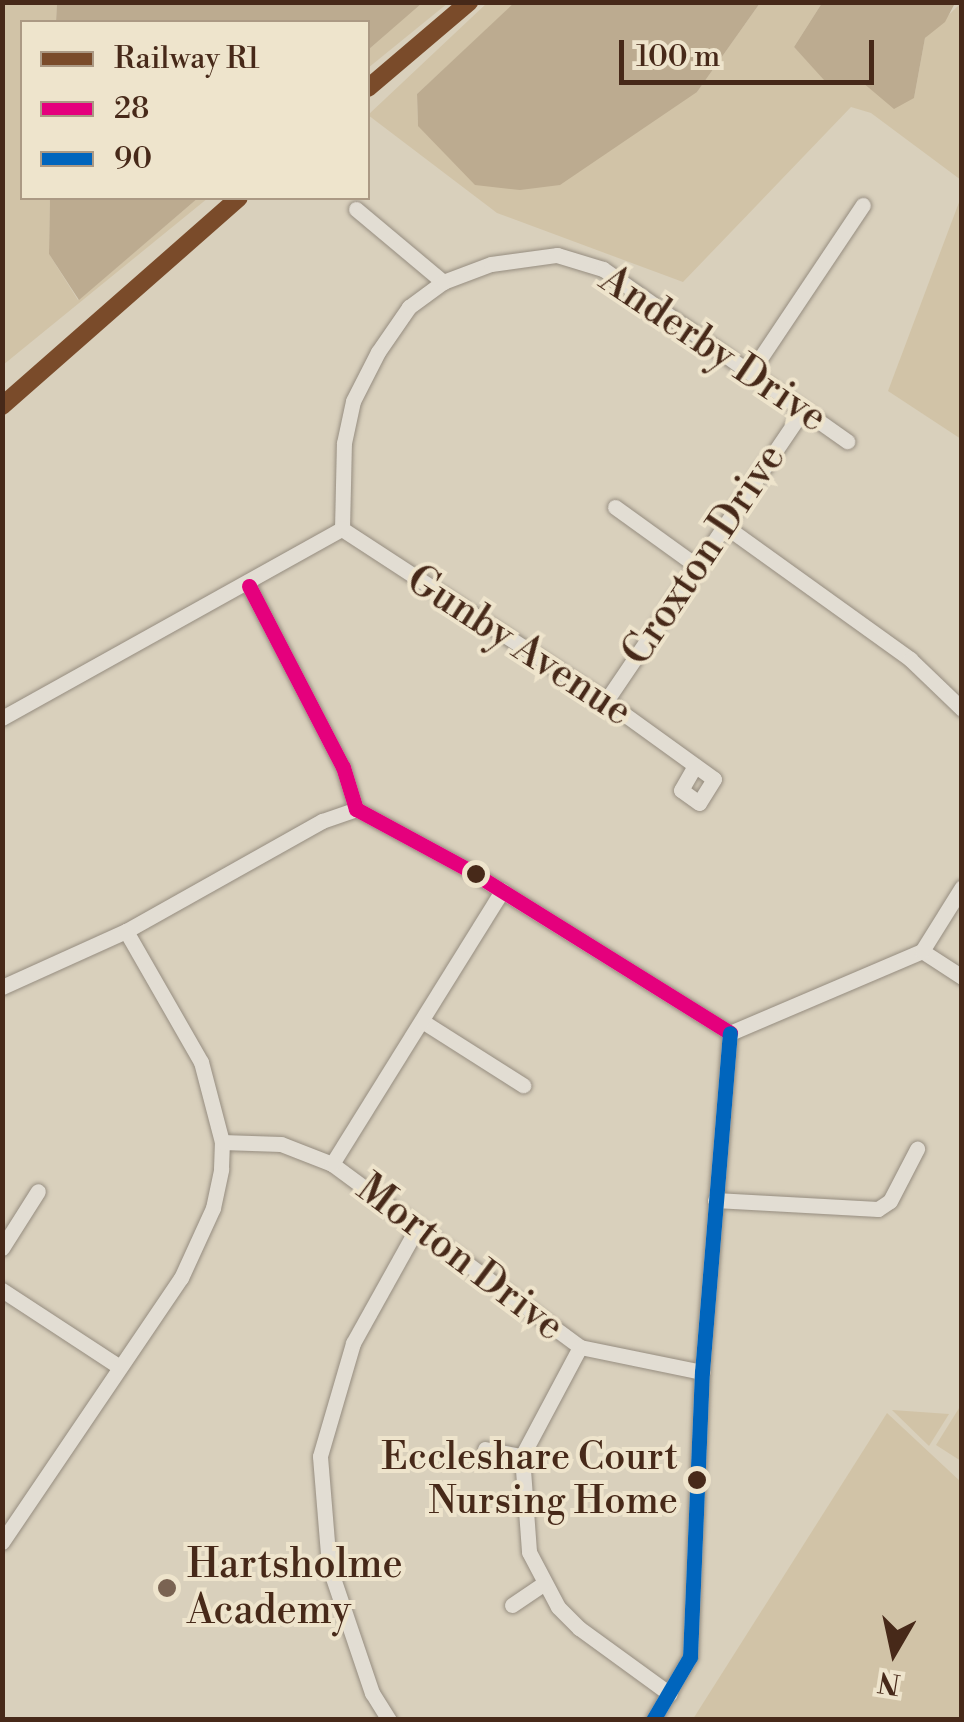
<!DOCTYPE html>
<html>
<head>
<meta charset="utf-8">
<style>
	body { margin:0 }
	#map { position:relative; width:964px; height:1722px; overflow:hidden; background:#d9d0bc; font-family:"Libre Bodoni",serif }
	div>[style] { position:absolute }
	.green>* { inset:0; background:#d1c3a7 }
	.water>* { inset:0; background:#bcab90 }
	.roads { filter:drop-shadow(0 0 2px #968d80) drop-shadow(0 0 2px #968d80) }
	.street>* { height:15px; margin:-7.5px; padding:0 7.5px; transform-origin:7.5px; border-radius:7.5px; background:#e2ddd3 }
	.bus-1>* { height:15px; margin:-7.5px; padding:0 7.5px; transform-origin:7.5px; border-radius:7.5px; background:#e5007d }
	.bus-2>* { height:15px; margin:-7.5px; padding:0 7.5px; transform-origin:7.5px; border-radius:7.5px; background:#0065bd }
	.rail-1>* { height:18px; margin:-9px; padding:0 9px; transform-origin:9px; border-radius:9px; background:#7a4b2a }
	.dots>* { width:28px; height:28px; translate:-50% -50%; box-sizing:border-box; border:5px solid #eee4cc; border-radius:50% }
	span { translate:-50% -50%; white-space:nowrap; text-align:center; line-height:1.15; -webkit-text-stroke:8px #eee4cc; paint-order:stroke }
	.bus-label { font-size:38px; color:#472919 }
	.right { translate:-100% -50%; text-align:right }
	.street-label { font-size:40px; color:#472919 }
	.poi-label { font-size:40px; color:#472919 }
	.left { translate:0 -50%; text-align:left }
	.frame { position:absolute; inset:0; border:5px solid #472919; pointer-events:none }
	.legend { position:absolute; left:20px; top:20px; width:350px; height:180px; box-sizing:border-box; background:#eee4cc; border:2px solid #ab9984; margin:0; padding:12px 18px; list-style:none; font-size:30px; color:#472919 }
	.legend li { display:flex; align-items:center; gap:20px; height:50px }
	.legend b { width:50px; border:2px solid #ab9984 }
	.north { position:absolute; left:844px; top:1602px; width:100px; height:100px; -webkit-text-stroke:8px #eee4cc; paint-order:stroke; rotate:189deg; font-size:28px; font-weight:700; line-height:40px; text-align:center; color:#472919 }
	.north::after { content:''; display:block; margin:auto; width:35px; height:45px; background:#472919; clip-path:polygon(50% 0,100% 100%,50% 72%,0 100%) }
	.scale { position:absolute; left:619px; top:40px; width:255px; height:45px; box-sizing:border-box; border:5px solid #472919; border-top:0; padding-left:12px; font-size:30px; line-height:35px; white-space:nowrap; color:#472919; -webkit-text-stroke:8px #eee4cc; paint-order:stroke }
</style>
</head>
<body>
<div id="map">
	<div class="green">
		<div style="clip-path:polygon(422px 2px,448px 3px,368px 68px,368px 50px)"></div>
		<div style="clip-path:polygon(3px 3px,57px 3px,56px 22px,22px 22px,22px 198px,50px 198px,49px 254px,78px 300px,198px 198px,208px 198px,3px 365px)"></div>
		<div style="clip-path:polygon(487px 3px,515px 3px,417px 94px,418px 126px,697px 92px,760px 3px,822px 3px,794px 47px,824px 79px,862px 82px,914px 98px,925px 38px,961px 3px,961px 180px,871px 113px,851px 107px,683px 282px,497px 213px,368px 115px)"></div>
		<div style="clip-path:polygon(961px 197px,961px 439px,888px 391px)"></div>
		<div style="clip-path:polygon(961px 1405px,961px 1461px,936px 1445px)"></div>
		<div style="clip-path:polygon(892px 1410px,949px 1414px,929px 1446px)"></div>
		<div style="clip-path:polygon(887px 1413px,961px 1482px,961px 1719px,693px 1719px)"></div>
	</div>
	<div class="water">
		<div style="clip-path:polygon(515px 2px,760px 2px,760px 3px,697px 92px,560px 185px,520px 190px,475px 185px,418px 126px,417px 94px)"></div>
		<div style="clip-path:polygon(57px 3px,57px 2px,422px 3px,368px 50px,368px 22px,56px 22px)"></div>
		<div style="clip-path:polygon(822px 3px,822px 2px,955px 3px,945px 22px,925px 38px,914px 98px,894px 109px,862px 82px,824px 80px,794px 47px)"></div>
		<div style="clip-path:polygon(50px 198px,198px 198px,79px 300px,49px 254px)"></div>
	</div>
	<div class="roads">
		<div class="street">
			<div style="left:356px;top:209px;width:114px;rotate:40deg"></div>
			<div style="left:751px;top:372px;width:201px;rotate:-56.2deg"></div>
			<div style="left:615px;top:507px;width:97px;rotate:35.8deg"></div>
			<div style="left:725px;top:526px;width:228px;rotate:35.7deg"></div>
			<div style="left:910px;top:659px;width:72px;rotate:43.9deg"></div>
			<div style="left:342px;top:529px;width:86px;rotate:-88.7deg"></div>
			<div style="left:344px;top:443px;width:43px;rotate:-77.9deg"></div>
			<div style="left:353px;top:401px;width:55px;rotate:-63deg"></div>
			<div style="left:378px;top:352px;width:55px;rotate:-55.4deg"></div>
			<div style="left:409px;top:307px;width:42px;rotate:-36.3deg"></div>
			<div style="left:443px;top:282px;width:51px;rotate:-20.6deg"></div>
			<div style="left:491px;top:264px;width:67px;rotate:-7.8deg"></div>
			<div style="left:557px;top:255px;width:48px;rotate:16.9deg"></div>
			<div style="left:603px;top:269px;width:299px;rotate:35.2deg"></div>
			<div style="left:342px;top:529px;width:315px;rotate:33.1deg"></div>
			<div style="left:606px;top:701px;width:133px;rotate:35.8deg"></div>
			<div style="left:714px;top:779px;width:28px;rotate:122deg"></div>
			<div style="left:699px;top:803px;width:22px;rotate:-144deg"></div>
			<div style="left:681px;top:790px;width:28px;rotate:-60deg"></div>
			<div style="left:249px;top:586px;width:204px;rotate:62.6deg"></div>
			<div style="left:343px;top:767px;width:44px;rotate:72.8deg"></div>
			<div style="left:356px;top:809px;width:126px;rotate:28.4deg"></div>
			<div style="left:467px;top:869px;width:310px;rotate:31.9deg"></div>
			<div style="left:606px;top:701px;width:351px;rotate:-55.9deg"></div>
			<div style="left:2px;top:718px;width:389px;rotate:-29.1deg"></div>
			<div style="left:922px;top:951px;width:48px;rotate:33deg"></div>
			<div style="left:2px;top:987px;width:136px;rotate:-24.3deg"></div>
			<div style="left:126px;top:931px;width:225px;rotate:-29.3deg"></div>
			<div style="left:322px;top:821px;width:36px;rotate:-19deg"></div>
			<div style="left:422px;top:1021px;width:120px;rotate:32.4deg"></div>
			<div style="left:730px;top:1033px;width:209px;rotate:-23.1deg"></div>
			<div style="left:922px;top:951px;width:75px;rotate:-58deg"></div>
			<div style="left:222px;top:1142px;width:59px;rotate:1.9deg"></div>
			<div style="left:281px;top:1144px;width:55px;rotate:21.4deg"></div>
			<div style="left:332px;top:1164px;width:308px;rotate:36.4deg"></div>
			<div style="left:580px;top:1347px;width:125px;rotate:11.6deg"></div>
			<div style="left:332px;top:1164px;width:322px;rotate:-58.1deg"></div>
			<div style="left:715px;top:1200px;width:163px;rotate:3.2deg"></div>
			<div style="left:878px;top:1209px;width:14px;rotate:-34deg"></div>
			<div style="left:890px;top:1201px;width:59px;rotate:-62.6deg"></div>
			<div style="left:2px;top:1248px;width:67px;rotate:-57.7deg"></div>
			<div style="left:2px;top:1290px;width:139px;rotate:33.2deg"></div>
			<div style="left:580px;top:1347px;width:123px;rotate:118deg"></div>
			<div style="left:522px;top:1456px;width:96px;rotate:85.8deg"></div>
			<div style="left:529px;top:1552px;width:62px;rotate:62.2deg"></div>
			<div style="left:558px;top:1607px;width:30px;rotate:45deg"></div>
			<div style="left:579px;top:1628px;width:112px;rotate:36deg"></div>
			<div style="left:485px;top:1449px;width:38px;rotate:11deg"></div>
			<div style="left:2px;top:1542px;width:319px;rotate:-55.9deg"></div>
			<div style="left:181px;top:1278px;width:77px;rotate:-65.4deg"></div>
			<div style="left:213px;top:1208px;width:40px;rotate:-78deg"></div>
			<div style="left:221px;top:1169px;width:27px;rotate:-88deg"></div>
			<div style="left:222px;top:1142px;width:83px;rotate:-104.7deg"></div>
			<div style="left:201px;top:1062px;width:151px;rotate:-119.8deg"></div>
			<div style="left:512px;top:1605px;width:37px;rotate:-34deg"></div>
			<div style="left:389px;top:1720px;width:32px;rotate:-122deg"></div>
			<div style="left:372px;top:1693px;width:134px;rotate:-108.7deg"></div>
			<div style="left:329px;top:1566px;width:110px;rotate:-94.7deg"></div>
			<div style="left:320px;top:1456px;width:118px;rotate:-73.7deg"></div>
			<div style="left:353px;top:1343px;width:134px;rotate:-60.9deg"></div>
			<div style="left:653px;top:1720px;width:73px;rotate:-59.6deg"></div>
			<div style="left:690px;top:1657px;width:285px;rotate:-87.6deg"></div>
			<div style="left:702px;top:1372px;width:340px;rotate:-85.3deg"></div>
		</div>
	</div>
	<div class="bus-1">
		<div style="left:249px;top:586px;width:204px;rotate:62.6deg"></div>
		<div style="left:343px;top:767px;width:44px;rotate:72.8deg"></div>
		<div style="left:356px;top:809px;width:126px;rotate:28.4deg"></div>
		<div style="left:467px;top:869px;width:310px;rotate:31.9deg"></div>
	</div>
	<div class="bus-2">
		<div style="left:653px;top:1720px;width:73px;rotate:-59.6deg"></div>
		<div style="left:690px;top:1657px;width:285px;rotate:-87.6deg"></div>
		<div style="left:702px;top:1372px;width:340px;rotate:-85.3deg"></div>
	</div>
	<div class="rail-1">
		<div style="left:368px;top:88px;width:133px;rotate:-40.4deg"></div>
		<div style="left:2px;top:406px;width:315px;rotate:-41.3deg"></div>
	</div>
	<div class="dots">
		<div style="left:476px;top:874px;background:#472919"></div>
		<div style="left:697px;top:1480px;background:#472919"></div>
		<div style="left:167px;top:1588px;background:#7a6352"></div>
	</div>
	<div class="bus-label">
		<span class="right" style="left:678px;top:1480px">Eccleshare Court<br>Nursing Home</span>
	</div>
	<div class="street-label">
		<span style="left:713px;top:349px;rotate:34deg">Anderby Drive</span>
		<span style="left:704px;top:555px;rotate:-56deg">Croxton Drive</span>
		<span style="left:519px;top:646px;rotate:33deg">Gunby Avenue</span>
		<span style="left:460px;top:1258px;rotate:37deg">Morton Drive</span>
	</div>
	<div class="poi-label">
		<span class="left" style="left:187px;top:1588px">Hartsholme<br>Academy</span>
	</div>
	<div class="frame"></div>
	<ul class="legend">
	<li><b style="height:12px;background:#7a4b2a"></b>Railway R1</li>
	<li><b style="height:12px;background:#e5007d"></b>28</li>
	<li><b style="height:12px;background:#0065bd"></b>90</li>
	</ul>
	<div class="north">N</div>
	<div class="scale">100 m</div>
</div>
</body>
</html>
